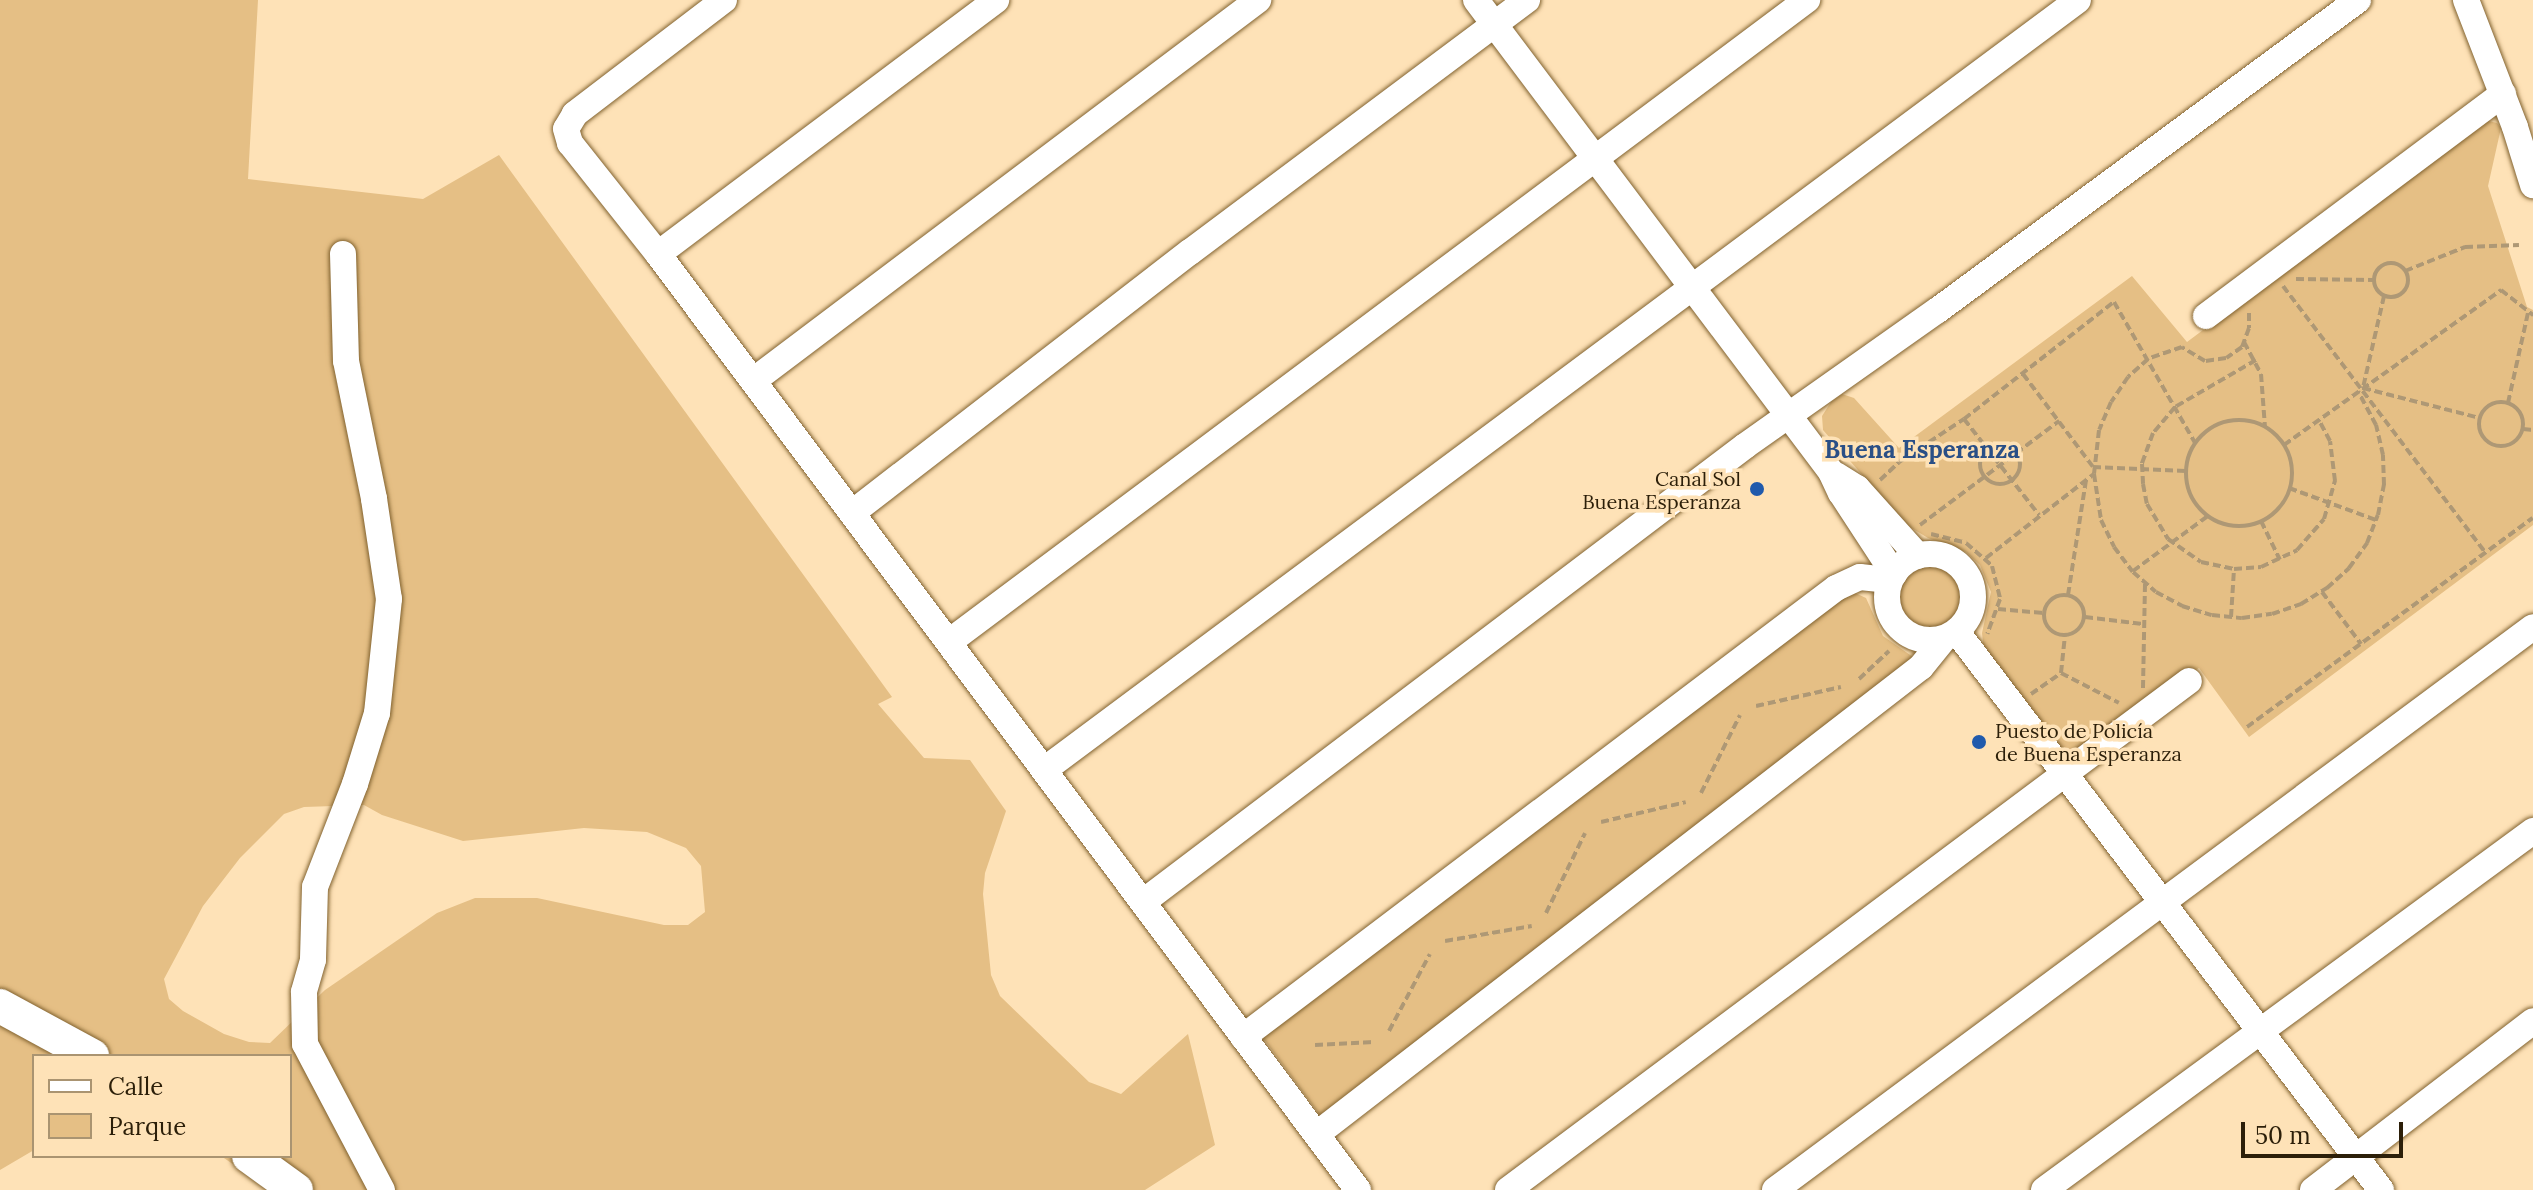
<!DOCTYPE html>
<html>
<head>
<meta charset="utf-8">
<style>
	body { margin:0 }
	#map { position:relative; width:2533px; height:1190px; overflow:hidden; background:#fee2b7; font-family:Lora,serif }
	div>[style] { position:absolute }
	.green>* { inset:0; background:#e5bf85 }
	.round { border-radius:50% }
	.path>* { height:4px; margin-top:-2px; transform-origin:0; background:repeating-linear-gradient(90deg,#ae9875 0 8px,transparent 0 12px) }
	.path>.ring { margin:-2px; padding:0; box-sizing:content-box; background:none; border:4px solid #ae9875; border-radius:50% }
	.roads { filter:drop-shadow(0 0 2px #81622f) drop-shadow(0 0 2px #81622f) }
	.minor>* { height:26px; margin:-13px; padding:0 13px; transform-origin:13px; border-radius:13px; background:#fff }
	.minor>.ring { margin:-13px; padding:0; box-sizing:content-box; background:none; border:26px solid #fff; border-radius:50% }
	.major>* { height:34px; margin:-17px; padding:0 17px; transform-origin:17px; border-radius:17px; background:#fff }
	.dots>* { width:22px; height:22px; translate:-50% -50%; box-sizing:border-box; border:4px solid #fee2b7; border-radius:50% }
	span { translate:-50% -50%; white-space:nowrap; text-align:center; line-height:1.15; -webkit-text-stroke:7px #fee2b7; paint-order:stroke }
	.poi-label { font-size:20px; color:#2c1f09 }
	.right { translate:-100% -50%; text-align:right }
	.left { translate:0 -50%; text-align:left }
	.quarter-label { font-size:24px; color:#2a4f86; font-weight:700 }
	.legend { position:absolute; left:32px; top:1054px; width:260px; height:104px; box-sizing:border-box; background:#fee2b7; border:2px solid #aa9471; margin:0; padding:10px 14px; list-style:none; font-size:24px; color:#2c1f09 }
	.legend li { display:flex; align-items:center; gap:16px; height:40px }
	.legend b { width:40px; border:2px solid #aa9471 }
	.scale { position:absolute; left:2241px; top:1122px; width:162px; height:36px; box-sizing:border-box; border:4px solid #2c1f09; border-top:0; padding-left:10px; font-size:24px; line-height:28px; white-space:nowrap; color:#2c1f09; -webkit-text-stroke:6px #fee2b7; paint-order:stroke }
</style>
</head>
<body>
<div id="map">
	<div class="green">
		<div style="clip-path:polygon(evenodd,0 0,258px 0,248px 179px,423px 199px,499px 155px,892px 697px,878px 704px,924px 758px,970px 760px,1006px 811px,985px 873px,983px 894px,991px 975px,1000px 996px,1089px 1082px,1121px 1094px,1188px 1034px,1215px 1145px,1145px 1190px,271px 1190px,221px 1156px,290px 1156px,290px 1056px,34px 1056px,34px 1150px,0 1170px,0 0,364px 805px,382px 815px,463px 841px,584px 828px,647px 832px,686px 848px,701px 866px,705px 912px,688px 925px,664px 925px,537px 898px,475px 898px,437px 913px,325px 990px,270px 1043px,249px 1042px,224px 1034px,183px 1011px,169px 999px,164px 979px,203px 906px,240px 858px,284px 814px,304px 807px,364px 805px)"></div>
		<div style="clip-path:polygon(2484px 120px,2497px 123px,2501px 128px,2488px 186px,2527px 307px,2533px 310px,2533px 525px,2249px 737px,2199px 668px,2072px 756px,2058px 750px,1984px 651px,1982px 633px,1991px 592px,1980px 565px,1966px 552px,1928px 538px,1905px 524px,1823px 430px,1822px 416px,1831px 402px,1842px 394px,1854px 398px,1899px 448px,2132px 276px,2187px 342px)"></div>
		<div class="round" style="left:1895px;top:563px;width:70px;height:70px"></div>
		<div style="clip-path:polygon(1853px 592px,1866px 598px,1883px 636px,1913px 657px,1325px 1122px,1261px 1035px,1799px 626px)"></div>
	</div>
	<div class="path">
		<div class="ring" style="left:2374px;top:263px;width:30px;height:30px"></div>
		<div style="left:2405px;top:271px;width:65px;rotate:-21.8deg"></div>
		<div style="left:2465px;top:247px;width:54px;rotate:-2.1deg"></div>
		<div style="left:2296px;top:279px;width:78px;rotate:0.7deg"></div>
		<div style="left:2283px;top:286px;width:334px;rotate:52.8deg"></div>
		<div style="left:2384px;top:296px;width:94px;rotate:102.9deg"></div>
		<div style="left:2363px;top:388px;width:121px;rotate:14.4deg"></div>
		<div style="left:2249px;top:313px;width:15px;rotate:90deg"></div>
		<div style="left:2249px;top:328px;width:20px;rotate:110deg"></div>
		<div style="left:2242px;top:347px;width:19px;rotate:145deg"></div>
		<div style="left:2226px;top:358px;width:21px;rotate:172deg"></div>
		<div style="left:2205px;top:361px;width:27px;rotate:-149deg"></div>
		<div style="left:2182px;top:347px;width:36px;rotate:161deg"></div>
		<div style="left:2148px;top:359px;width:27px;rotate:138deg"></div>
		<div style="left:2128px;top:377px;width:30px;rotate:124deg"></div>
		<div style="left:2111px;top:402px;width:30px;rotate:113deg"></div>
		<div style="left:2099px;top:430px;width:44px;rotate:96.5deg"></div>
		<div style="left:2094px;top:474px;width:47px;rotate:81.3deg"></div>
		<div style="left:2101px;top:520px;width:30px;rotate:64deg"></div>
		<div style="left:2114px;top:547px;width:31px;rotate:53deg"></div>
		<div style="left:2133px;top:572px;width:30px;rotate:41deg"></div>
		<div style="left:2156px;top:592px;width:30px;rotate:28deg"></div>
		<div style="left:2182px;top:606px;width:31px;rotate:17deg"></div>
		<div style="left:2212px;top:615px;width:30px;rotate:6deg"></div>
		<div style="left:2242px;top:618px;width:30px;rotate:-8deg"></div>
		<div style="left:2272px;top:614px;width:31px;rotate:-19deg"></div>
		<div style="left:2301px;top:604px;width:31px;rotate:-32deg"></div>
		<div style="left:2327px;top:588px;width:30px;rotate:-42deg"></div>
		<div style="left:2349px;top:568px;width:31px;rotate:-54deg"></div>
		<div style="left:2367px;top:543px;width:30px;rotate:-69deg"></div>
		<div style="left:2378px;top:515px;width:31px;rotate:-79deg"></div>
		<div style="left:2384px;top:485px;width:30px;rotate:-92deg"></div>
		<div style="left:2383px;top:455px;width:31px;rotate:-103deg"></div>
		<div style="left:2376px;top:425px;width:38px;rotate:-118deg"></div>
		<div style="left:2244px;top:342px;width:36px;rotate:62deg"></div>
		<div style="left:2261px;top:374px;width:53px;rotate:85.7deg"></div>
		<div style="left:2256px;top:360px;width:94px;rotate:149.9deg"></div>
		<div style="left:2175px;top:407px;width:34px;rotate:130deg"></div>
		<div style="left:2153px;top:433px;width:33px;rotate:110deg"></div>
		<div style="left:2142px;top:464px;width:20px;rotate:87deg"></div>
		<div style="left:2143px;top:484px;width:20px;rotate:79deg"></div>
		<div style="left:2147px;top:504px;width:41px;rotate:59deg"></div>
		<div style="left:2168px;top:539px;width:40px;rotate:34.9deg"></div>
		<div style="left:2201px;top:562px;width:34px;rotate:12deg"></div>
		<div style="left:2234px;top:569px;width:27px;rotate:-4deg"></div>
		<div style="left:2261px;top:567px;width:40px;rotate:-25deg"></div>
		<div style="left:2297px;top:550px;width:41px;rotate:-48.9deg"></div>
		<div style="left:2324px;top:519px;width:40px;rotate:-74deg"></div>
		<div style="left:2335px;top:481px;width:40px;rotate:-97.1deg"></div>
		<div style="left:2330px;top:441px;width:24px;rotate:-118deg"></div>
		<div style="left:2023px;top:374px;width:116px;rotate:53deg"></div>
		<div style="left:2093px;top:467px;width:93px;rotate:2.5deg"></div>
		<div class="ring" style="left:2479px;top:402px;width:40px;height:40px"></div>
		<div style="left:2508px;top:403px;width:92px;rotate:-77.5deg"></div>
		<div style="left:1964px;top:419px;width:122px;rotate:52deg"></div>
		<div class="ring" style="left:2186px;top:420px;width:102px;height:102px"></div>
		<div style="left:2523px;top:429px;width:10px;rotate:6deg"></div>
		<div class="ring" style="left:1980px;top:444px;width:36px;height:36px"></div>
		<div style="left:2284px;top:445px;width:267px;rotate:-35.5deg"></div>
		<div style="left:2501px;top:290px;width:41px;rotate:38deg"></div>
		<div style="left:1880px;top:480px;width:26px;rotate:-43deg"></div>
		<div style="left:1899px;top:462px;width:78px;rotate:-33.5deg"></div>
		<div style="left:1964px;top:419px;width:190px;rotate:-38deg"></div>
		<div style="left:2114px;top:302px;width:163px;rotate:60.1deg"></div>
		<div style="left:2289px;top:488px;width:93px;rotate:20.2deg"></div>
		<div style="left:2261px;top:521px;width:43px;rotate:64deg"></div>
		<div style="left:1920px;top:525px;width:174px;rotate:-36.8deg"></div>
		<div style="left:1931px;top:534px;width:36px;rotate:14deg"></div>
		<div style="left:1966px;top:543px;width:35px;rotate:41deg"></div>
		<div style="left:1992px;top:566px;width:34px;rotate:76deg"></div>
		<div style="left:2000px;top:599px;width:37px;rotate:110deg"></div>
		<div style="left:1986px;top:558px;width:137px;rotate:-37.9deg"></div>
		<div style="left:2133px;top:571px;width:93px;rotate:-36.3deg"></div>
		<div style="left:2322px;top:592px;width:65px;rotate:53.1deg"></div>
		<div class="ring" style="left:2044px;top:595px;width:36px;height:36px"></div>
		<div style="left:2068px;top:595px;width:116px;rotate:-81.1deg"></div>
		<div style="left:1998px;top:609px;width:46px;rotate:5deg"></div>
		<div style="left:2085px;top:617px;width:58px;rotate:6.9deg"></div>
		<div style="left:2231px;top:617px;width:48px;rotate:-86.4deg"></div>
		<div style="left:2061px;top:673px;width:65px;rotate:27.3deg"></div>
		<div style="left:1859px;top:679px;width:41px;rotate:-43deg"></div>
		<div style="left:2143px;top:688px;width:106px;rotate:-88.9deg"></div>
		<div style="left:2031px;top:694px;width:37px;rotate:-35deg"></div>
		<div style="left:2061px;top:673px;width:37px;rotate:-84deg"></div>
		<div style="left:1756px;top:706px;width:87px;rotate:-12.6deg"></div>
		<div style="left:2247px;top:727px;width:354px;rotate:-36.2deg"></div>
		<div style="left:1701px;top:793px;width:87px;rotate:-63.4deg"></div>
		<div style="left:1601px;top:822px;width:87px;rotate:-13.2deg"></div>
		<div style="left:1546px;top:913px;width:89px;rotate:-64deg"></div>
		<div style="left:1445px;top:941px;width:88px;rotate:-9.8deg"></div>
		<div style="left:1389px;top:1031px;width:87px;rotate:-62deg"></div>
		<div style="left:1315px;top:1045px;width:59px;rotate:-2.9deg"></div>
	</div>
	<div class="roads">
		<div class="minor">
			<div style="left:724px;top:0;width:188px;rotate:142.6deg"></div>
			<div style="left:575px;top:114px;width:17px;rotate:121deg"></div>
			<div style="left:566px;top:129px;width:15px;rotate:74deg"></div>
			<div style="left:570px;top:143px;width:142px;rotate:51.6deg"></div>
			<div style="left:658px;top:254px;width:1169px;rotate:53.21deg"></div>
			<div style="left:1476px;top:0;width:591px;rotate:53.05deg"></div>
			<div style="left:1831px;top:472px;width:23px;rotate:65deg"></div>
			<div style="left:1841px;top:493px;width:97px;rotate:56.8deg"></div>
			<div style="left:2466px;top:0;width:136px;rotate:68.9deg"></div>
			<div style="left:2515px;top:127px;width:61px;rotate:72.8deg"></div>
			<div style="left:343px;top:254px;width:107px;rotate:88.4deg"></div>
			<div style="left:346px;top:361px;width:141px;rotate:78.5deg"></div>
			<div style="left:374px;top:499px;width:101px;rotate:81.5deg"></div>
			<div style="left:389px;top:599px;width:115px;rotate:96deg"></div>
			<div style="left:377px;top:713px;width:74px;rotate:107.2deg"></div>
			<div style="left:355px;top:784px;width:110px;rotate:111.2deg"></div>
			<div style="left:315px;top:887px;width:73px;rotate:91.6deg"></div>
			<div style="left:313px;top:960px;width:33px;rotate:106deg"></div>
			<div style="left:304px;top:992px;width:52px;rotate:88.9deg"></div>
			<div style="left:305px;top:1044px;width:165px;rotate:62.2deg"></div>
			<div style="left:658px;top:254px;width:423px;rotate:-36.9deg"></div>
			<div style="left:2206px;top:316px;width:371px;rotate:-36.8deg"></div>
			<div style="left:753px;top:381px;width:633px;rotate:-37.03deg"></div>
			<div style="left:1836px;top:475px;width:25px;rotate:32deg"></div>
			<div style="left:1857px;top:488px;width:91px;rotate:48.1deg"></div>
			<div style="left:852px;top:513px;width:427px;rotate:-37.7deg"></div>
			<div style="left:1190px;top:252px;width:421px;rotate:-36.8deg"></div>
			<div class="ring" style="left:1887px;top:554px;width:60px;height:60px"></div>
			<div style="left:1957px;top:632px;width:701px;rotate:52.77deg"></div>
			<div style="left:949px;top:642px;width:1072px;rotate:-36.81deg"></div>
			<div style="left:1044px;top:770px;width:1289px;rotate:-36.67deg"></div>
			<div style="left:1143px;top:902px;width:755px;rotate:-37.14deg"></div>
			<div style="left:1745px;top:446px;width:236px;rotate:-35.2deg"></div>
			<div style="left:1938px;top:310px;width:522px;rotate:-36.43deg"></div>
			<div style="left:1243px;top:1037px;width:744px;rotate:-37.13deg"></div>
			<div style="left:1836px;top:588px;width:26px;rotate:-25deg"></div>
			<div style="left:1860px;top:577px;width:30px;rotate:6deg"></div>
			<div style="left:1317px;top:1134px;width:763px;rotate:-37.71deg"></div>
			<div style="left:1921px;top:667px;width:36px;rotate:-51deg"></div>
			<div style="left:1508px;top:1190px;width:850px;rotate:-36.78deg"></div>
			<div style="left:1775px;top:1190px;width:944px;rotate:-36.6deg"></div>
			<div style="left:2044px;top:1190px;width:607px;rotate:-36.28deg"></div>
			<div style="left:2313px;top:1190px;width:277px;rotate:-37.5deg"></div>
		</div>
		<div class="major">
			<div style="left:0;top:1006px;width:105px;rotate:28.5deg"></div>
			<div style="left:249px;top:1156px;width:58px;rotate:35.9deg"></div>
		</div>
	</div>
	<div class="dots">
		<div style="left:1757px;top:489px;background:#205aac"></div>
		<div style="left:1979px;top:742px;background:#205aac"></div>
	</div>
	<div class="poi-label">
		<span class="right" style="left:1741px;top:490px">Canal Sol<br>Buena Esperanza</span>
		<span class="left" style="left:1995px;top:742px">Puesto de Policía<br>de Buena Esperanza</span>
	</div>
	<div class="quarter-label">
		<span style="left:1922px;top:450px">Buena Esperanza</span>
	</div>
	<ul class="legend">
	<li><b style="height:10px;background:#fff"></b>Calle</li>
	<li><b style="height:22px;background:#e5bf85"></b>Parque</li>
	</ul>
	<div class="scale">50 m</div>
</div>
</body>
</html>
